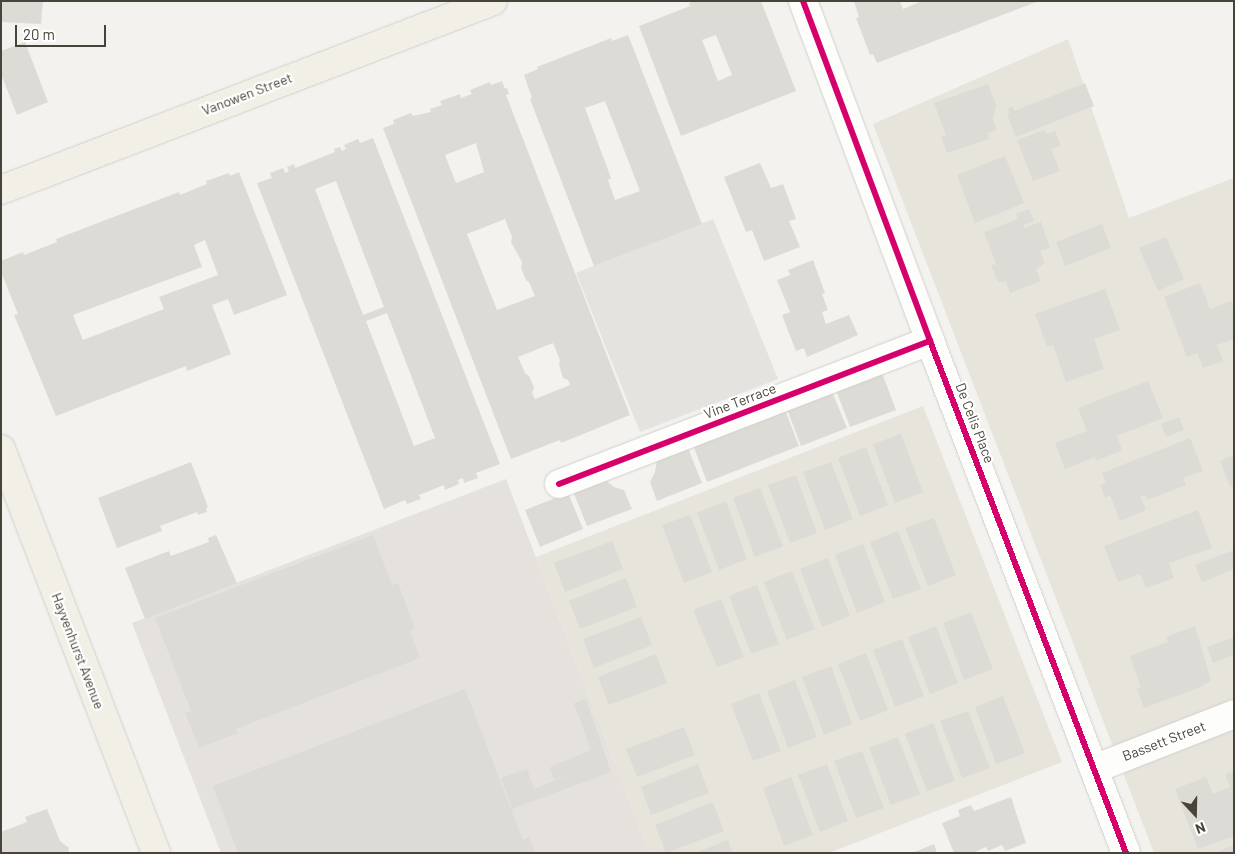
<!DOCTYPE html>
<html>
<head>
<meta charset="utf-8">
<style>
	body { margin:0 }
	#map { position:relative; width:1235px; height:854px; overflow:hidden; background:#f3f2ee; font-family:Barlow,sans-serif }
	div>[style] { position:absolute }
	.residential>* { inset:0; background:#e7e4dc }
	.industrial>* { inset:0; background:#e5e2de }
	.parking>* { inset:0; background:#e5e3df }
	.building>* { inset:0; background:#dddbd6 }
	.roads { filter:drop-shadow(0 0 1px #d1d0cc) drop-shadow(0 0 1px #d1d0cc) }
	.minor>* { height:28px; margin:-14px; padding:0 14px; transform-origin:14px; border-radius:14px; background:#fdfdfc }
	.major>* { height:28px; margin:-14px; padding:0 14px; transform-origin:14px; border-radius:14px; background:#f1efe6 }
	.cycleway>* { height:6px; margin:-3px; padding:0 3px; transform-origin:3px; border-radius:3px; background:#d6006c }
	span { translate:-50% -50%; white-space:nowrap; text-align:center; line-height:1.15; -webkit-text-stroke:4.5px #fff; paint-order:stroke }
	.street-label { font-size:14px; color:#49443a }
	.frame { position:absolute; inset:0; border:2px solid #49443a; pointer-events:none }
	.north { position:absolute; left:1170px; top:789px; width:50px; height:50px; -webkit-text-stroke:4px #fff; paint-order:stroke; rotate:159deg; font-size:14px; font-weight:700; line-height:20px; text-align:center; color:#49443a }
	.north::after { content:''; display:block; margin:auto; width:18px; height:22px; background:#49443a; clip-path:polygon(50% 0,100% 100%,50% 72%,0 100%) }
	.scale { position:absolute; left:15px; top:25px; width:91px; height:22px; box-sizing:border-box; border:2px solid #49443a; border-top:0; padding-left:6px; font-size:15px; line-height:18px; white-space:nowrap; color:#49443a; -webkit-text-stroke:4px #fff; paint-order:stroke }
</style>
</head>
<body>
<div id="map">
	<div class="residential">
		<div style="clip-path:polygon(1068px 39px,1129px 218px,1234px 178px,1234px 853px,1154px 853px,873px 124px)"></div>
		<div style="clip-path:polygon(923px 406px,1062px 762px,829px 853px,649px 853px,536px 557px)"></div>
	</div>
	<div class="industrial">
		<div style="clip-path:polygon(506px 479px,649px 853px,221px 853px,132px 623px)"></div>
	</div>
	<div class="parking">
		<div style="clip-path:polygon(713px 219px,778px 379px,640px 432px,576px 273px)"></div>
	</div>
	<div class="building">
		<div style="clip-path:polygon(1px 1px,43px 1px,41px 24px,1px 22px)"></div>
		<div style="clip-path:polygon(evenodd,694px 1px,761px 1px,796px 91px,681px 136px,639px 26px,690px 6px,689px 3px,694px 1px,716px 35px,732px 75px,718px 81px,702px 40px,716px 35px)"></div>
		<div style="clip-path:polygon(854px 1px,900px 1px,903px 9px,922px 1px,1039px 1px,877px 63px,873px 54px,870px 55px,856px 18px,859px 17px)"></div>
		<div style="clip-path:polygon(evenodd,628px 35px,702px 224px,594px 266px,530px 99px,532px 98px,524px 75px,538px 69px,537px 67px,611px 38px,612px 41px,628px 35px,605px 101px,640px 191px,615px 200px,608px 180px,611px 178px,585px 108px,605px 101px)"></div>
		<div style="clip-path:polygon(25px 42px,48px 102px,17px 115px,1px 74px,1px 51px)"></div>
		<div style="clip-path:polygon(evenodd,502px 81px,505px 89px,507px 88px,509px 94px,506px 95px,630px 415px,561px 443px,560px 440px,511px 459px,383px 128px,394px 124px,393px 120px,411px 113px,413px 116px,431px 112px,430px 109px,442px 105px,440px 101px,460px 94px,461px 98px,472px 94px,470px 90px,490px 82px,491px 85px,502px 81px,476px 143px,484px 172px,456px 183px,445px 155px,476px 143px,502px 81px,505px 219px,512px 237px,511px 242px,522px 262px,521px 268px,526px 280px,529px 282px,535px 296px,497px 310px,467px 234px,505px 219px,502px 81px,553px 343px,560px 360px,559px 365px,563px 378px,568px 380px,570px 385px,535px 399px,532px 393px,534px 387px,529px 376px,525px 373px,518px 357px,553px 343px)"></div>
		<div style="clip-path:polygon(1085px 83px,1094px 106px,1016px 137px,1007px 114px,1009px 113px,1008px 109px,1013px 107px,1014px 111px)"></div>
		<div style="clip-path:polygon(988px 84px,996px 104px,993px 119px,997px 130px,988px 133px,989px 139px,947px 153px,941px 137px,946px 135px,934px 103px)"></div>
		<div style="clip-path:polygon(1044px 130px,1046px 134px,1055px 131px,1061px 146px,1051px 149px,1060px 171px,1033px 181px,1017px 140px)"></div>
		<div style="clip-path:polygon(evenodd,373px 138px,500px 464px,476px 473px,478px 478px,464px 483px,463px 478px,458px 480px,459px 484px,445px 490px,444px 485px,419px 495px,421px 499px,407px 504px,405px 500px,384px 509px,257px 183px,272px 178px,270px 173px,283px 168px,285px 173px,289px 171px,287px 167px,294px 164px,295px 168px,335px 152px,334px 149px,340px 147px,342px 151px,346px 149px,344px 145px,358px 139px,360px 143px,373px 138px,336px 181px,384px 307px,363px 315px,315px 189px,336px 181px,373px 138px,387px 313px,435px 438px,414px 446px,366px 321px,387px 313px)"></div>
		<div style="clip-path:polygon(1005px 156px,1024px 203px,975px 223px,957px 175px)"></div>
		<div style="clip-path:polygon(760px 163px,771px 188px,783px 184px,796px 219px,789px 221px,800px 247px,764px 261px,752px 230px,746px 232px,724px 177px)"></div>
		<div style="clip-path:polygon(evenodd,239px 172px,287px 295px,234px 315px,228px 299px,212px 305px,231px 354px,187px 371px,186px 366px,56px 416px,14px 315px,18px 314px,1px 272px,1px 261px,23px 252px,24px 255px,57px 242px,56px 239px,179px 192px,180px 195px,207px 184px,206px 181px,229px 173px,230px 176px,239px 172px,205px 240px,218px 275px,159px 297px,164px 309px,83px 340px,73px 315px,202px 267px,194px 245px,205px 240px)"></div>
		<div style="clip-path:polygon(1029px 209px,1034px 221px,1023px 225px,1024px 228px,1041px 222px,1050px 248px,1040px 251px,1045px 263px,1036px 269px,1041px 281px,1010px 293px,1006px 281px,998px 282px,991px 265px,996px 264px,984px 232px,1018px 219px,1016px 214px)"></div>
		<div style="clip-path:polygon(1102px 224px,1111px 248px,1065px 266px,1056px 242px)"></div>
		<div style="clip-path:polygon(1166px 237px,1184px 279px,1158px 291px,1139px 248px)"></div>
		<div style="clip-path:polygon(813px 260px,825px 293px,822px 294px,828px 310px,822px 312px,826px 324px,849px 315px,858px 335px,807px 357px,804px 348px,796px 351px,782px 315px,790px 312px,777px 280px,790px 275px,788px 270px)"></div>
		<div style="clip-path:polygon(1200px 283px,1210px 309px,1231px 301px,1234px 307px,1234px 339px,1217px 345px,1223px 361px,1203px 368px,1197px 353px,1187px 357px,1164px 297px)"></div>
		<div style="clip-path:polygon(1105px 289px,1120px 330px,1094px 339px,1104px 369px,1066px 382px,1053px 345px,1047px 347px,1035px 314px)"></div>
		<div style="clip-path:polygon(882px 373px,896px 410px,850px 427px,836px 390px)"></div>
		<div style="clip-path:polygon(1148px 381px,1163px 418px,1117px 436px,1122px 450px,1096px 461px,1095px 457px,1065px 469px,1055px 443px,1087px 431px,1078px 408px)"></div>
		<div style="clip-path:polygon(832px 392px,847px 428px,801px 446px,787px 409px)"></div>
		<div style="clip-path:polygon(785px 410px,799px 446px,707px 482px,693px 445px)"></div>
		<div style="clip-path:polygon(1179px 417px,1184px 430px,1166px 437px,1161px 424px)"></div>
		<div style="clip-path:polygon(901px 434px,923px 492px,895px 503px,873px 444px)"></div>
		<div style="clip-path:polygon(1190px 438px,1203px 471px,1183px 478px,1186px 485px,1155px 497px,1147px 499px,1145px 495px,1140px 496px,1146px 510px,1120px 521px,1110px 495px,1105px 498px,1100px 485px,1106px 483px,1102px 473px)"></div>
		<div style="clip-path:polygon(866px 447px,888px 505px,860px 516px,838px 458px)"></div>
		<div style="clip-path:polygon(688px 448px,702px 483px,657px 501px,650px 482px,655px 472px,657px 460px)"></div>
		<div style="clip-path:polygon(1234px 455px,1234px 486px,1230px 487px,1220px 461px)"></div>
		<div style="clip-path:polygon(191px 462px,208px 507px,206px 508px,207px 512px,198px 515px,197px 512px,160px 526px,162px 531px,117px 548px,98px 498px)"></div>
		<div style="clip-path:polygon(831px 462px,853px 519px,825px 530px,803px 472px)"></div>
		<div style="clip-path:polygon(796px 475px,817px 533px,790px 543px,768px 485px)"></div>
		<div style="clip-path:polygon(604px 479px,614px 487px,624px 490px,632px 509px,587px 526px,573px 491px)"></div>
		<div style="clip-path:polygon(760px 488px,783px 546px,755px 557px,733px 498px)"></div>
		<div style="clip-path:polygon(568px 493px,583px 529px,540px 547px,525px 510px)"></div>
		<div style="clip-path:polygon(726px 501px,747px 559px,719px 570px,697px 513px)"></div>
		<div style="clip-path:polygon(1198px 510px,1212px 548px,1169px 563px,1174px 578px,1146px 588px,1140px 574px,1118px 582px,1104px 546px)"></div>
		<div style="clip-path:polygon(690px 515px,712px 572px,684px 583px,662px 525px)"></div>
		<div style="clip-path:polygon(934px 518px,956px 575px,928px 586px,905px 528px)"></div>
		<div style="clip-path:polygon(898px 531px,921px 589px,893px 599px,870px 542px)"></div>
		<div style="clip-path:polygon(216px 535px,237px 583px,145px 619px,125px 568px,169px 551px,171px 556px,209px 542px,208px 538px)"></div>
		<div style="clip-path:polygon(373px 535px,392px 585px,398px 583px,415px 629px,410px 631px,420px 658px,236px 729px,238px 733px,199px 748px,185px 713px,191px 711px,155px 618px)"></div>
		<div style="clip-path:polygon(612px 541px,623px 569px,565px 592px,554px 563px)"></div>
		<div style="clip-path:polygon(863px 544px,885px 602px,857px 613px,835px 555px)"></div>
		<div style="clip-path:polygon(1234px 550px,1234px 569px,1202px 582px,1195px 565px)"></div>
		<div style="clip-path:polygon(828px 558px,850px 616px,822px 627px,800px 569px)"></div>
		<div style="clip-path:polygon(792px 571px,815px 629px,787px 640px,764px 582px)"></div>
		<div style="clip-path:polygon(626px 578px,637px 607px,580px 629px,569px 601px)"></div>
		<div style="clip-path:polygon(757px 585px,779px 644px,751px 654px,729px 596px)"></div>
		<div style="clip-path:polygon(721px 599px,744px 657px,717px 667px,693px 610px)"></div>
		<div style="clip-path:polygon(971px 612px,993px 669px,964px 680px,943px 623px)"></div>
		<div style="clip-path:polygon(641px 617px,652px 645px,594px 668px,583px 639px)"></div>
		<div style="clip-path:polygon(936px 626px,958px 683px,930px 694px,908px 637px)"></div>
		<div style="clip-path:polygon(1195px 626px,1211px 681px,1203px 685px,1203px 686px,1144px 708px,1137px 689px,1141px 688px,1130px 656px,1168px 642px,1166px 637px)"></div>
		<div style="clip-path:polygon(1234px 637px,1234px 655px,1213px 663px,1207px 647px)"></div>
		<div style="clip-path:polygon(902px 639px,924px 696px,895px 707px,873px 650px)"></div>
		<div style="clip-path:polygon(866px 653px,888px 710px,860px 721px,838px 664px)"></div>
		<div style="clip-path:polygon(656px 654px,667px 683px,609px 705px,598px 677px)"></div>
		<div style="clip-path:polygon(831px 666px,852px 724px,824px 735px,802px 677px)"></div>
		<div style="clip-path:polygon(795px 680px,817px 737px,788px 748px,767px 691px)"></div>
		<div style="clip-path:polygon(465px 689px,523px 840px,529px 837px,535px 853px,238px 853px,213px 786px)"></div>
		<div style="clip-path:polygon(759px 693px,781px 751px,753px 761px,731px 704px)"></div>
		<div style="clip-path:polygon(1003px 696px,1025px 753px,996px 764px,975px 707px)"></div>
		<div style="clip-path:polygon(586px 699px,611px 772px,512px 809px,501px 778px,527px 769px,534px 789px,569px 775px,554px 779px,550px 767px,591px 750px,574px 703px)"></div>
		<div style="clip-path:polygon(968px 711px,990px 768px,962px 778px,940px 721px)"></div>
		<div style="clip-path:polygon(933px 723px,955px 781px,927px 791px,905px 734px)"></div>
		<div style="clip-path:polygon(684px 727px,695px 755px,637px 777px,626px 749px)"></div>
		<div style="clip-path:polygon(898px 737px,920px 794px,891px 805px,869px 748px)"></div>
		<div style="clip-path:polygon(862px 751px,884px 808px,856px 818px,834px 761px)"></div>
		<div style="clip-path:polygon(698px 764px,709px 793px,651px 815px,641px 787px)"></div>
		<div style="clip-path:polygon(827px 764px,848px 821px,820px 832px,798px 775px)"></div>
		<div style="clip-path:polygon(1234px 771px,1234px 836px,1198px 849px,1175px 789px,1206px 777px,1213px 794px,1230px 787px,1225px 774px)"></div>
		<div style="clip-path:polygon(791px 777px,813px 835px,784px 846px,763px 788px)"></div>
		<div style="clip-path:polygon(1011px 797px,1026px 843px,1005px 851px,1002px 845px,988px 851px,986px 847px,972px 853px,954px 853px,942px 823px,960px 816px,958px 810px,971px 805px,974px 811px)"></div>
		<div style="clip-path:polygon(713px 802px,724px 831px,666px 853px,655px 825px)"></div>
		<div style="clip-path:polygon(47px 809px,60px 841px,69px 848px,68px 853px,1px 853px,1px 832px,27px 822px,25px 817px)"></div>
		<div style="clip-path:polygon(728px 840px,733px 853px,695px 853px)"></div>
		<div style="clip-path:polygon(934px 844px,937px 853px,912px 853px)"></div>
		<div style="clip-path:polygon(1234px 845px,1234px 853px,1215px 853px)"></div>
	</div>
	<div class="roads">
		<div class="minor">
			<div style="left:803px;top:1px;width:363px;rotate:69.5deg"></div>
			<div style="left:930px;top:341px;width:548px;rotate:69.05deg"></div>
			<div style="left:559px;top:484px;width:398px;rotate:-21.1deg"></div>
			<div style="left:1094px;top:769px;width:150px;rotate:-21.4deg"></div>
		</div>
		<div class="major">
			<div style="left:1px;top:190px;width:527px;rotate:-21.01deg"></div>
			<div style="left:1px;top:449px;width:433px;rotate:69deg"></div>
		</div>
	</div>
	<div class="cycleway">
		<div style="left:803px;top:1px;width:363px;rotate:69.5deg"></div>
		<div style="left:930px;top:341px;width:548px;rotate:69.05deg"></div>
		<div style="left:559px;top:484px;width:398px;rotate:-21.1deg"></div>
	</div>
	<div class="street-label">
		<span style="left:247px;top:94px;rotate:-21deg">Vanowen Street</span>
		<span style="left:740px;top:401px;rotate:-21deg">Vine Terrace</span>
		<span style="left:975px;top:423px;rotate:69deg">De Celis Place</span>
		<span style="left:78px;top:651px;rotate:69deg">Hayvenhurst Avenue</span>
		<span style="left:1164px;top:741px;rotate:-21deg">Bassett Street</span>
	</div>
	<div class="frame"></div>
	<div class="north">N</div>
	<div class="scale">20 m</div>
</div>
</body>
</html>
